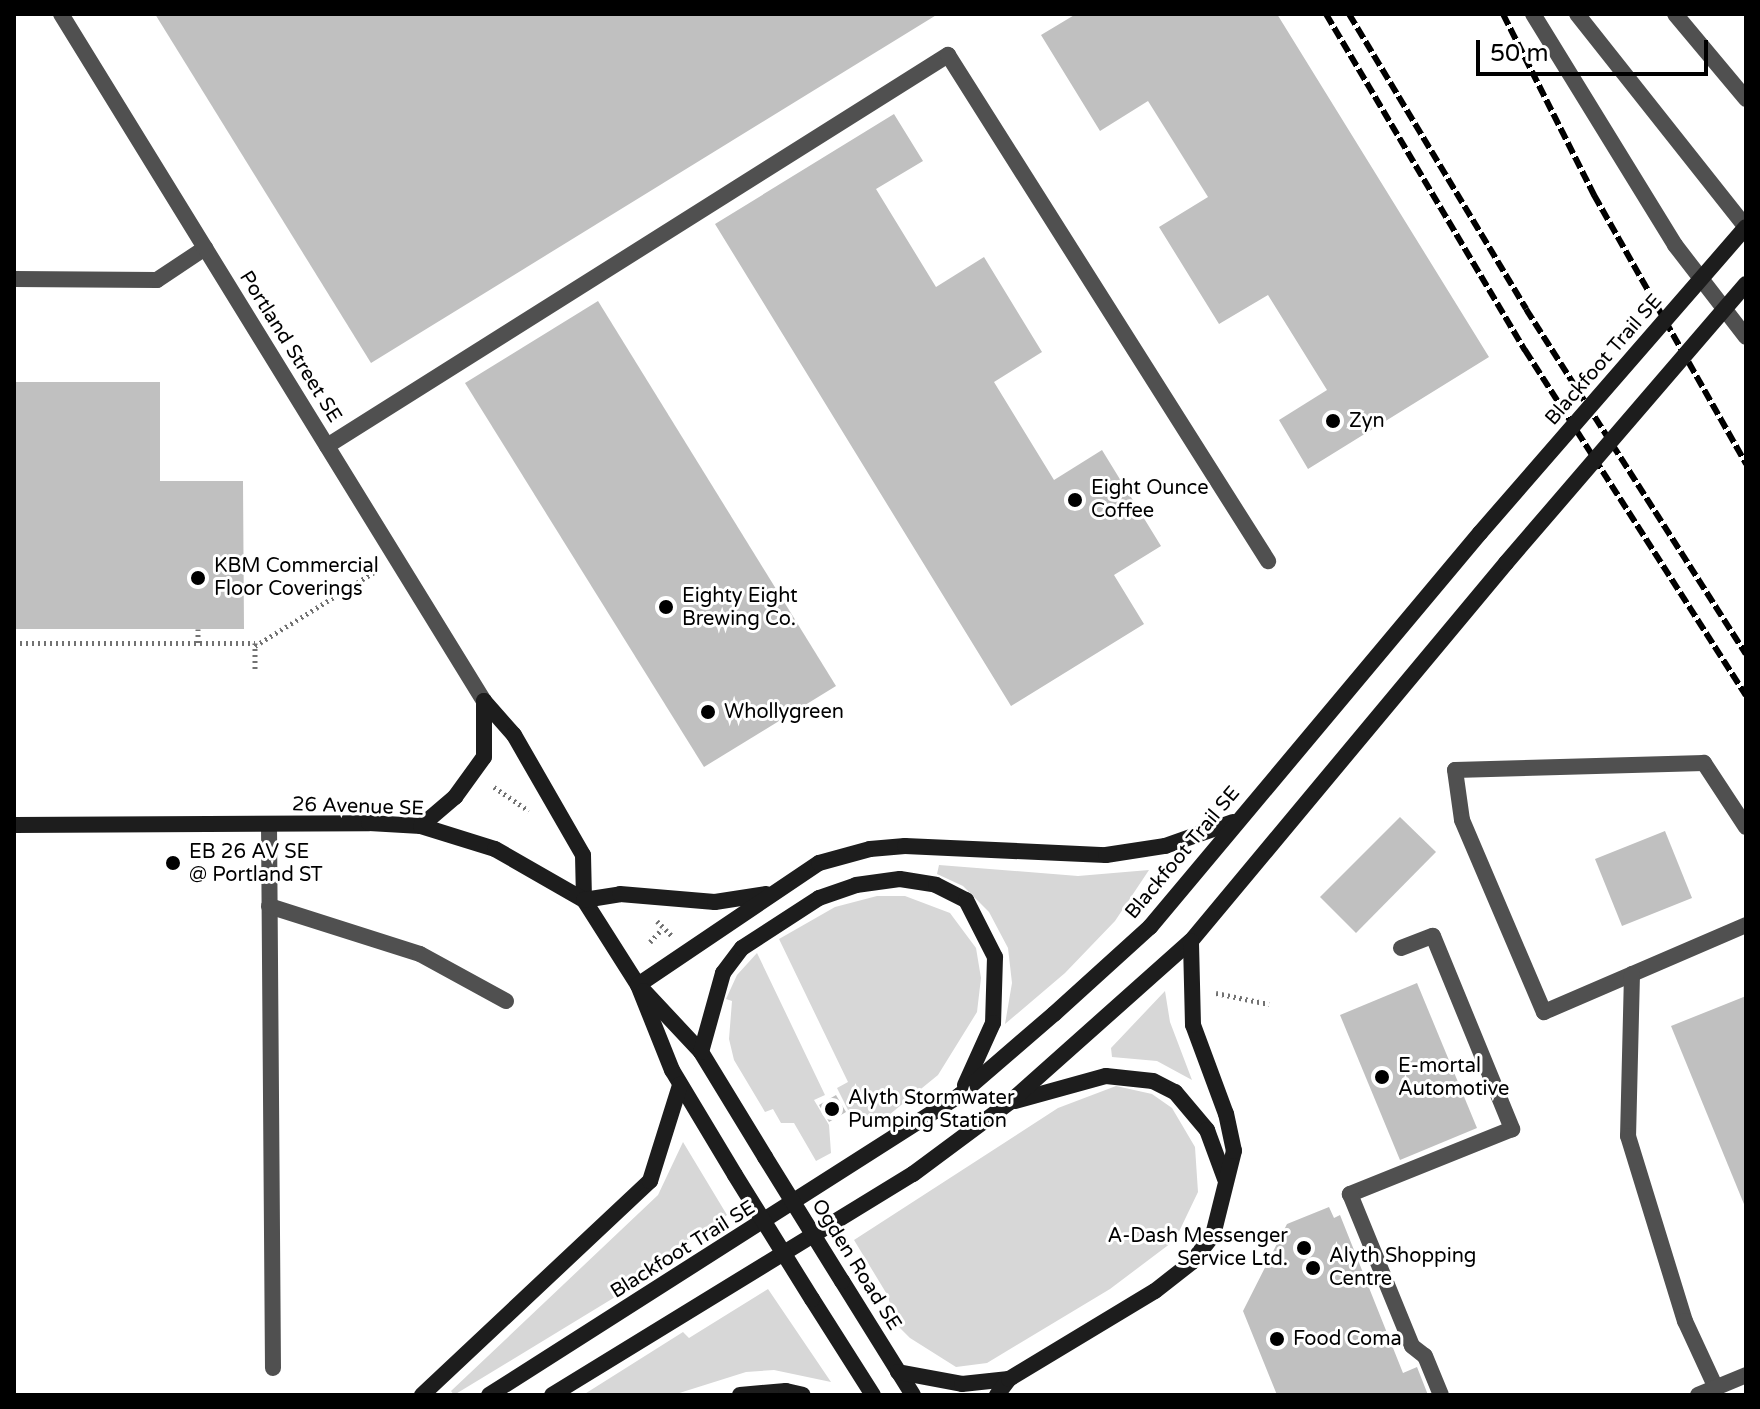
<!DOCTYPE html>
<html>
<head>
<meta charset="utf-8">
<style>
	body { margin:0 }
	#map { position:relative; width:1760px; height:1409px; overflow:hidden; background:#fff; font-family:"Varela Round",sans-serif }
	div>[style] { position:absolute }
	.green>* { inset:0; background:#d7d7d7 }
	.building>* { inset:0; background:#c0c0c0 }
	.path>* { height:5px; margin-top:-2.5px; transform-origin:0; background:repeating-linear-gradient(90deg,#727272 0 2px,transparent 0 6px) }
	.lane>* { height:16px; margin:-8px; padding:0 8px; transform-origin:8px; border-radius:8px; background:#505050 }
	.street>* { height:16px; margin:-8px; padding:0 8px; transform-origin:8px; border-radius:8px; background:#505050 }
	.secondary>* { height:16px; margin:-8px; padding:0 8px; transform-origin:8px; border-radius:8px; background:#1d1d1d }
	.rail>* { height:6px; margin-top:-3px; transform-origin:0; background:repeating-linear-gradient(90deg,#000 0 12px,transparent 0 16px) }
	.secondary-bridge>* { height:16px; margin:-8px; padding:0 8px; transform-origin:8px; border-radius:8px; background:#1d1d1d }
	.dots>* { width:22px; height:22px; translate:-50% -50%; box-sizing:border-box; border:4px solid #fff; border-radius:50% }
	span { translate:-50% -50%; white-space:nowrap; text-align:center; line-height:1.15; -webkit-text-stroke:6px #fff; paint-order:stroke }
	.street-label { font-size:20px; color:#000 }
	.poi-label { font-size:20px; color:#000 }
	.left { translate:0 -50%; text-align:left }
	.right { translate:-100% -50%; text-align:right }
	.frame { position:absolute; inset:0; border:16px solid #000; pointer-events:none }
	.scale { position:absolute; left:1476px; top:40px; width:232px; height:36px; box-sizing:border-box; border:4px solid #000; border-top:0; padding-left:10px; font-size:24px; line-height:28px; white-space:nowrap; color:#000; -webkit-text-stroke:6px #fff; paint-order:stroke }
</style>
</head>
<body>
<div id="map">
	<div class="green">
		<div style="clip-path:polygon(939px 865px,1078px 876px,1149px 870px,1115px 921px,1065px 973px,1005px 1024px,1012px 983px,1008px 948px,989px 912px,963px 886px,937px 874px)"></div>
		<div style="clip-path:polygon(877px 896px,905px 896px,950px 913px,976px 948px,981px 978px,977px 1012px,938px 1075px,873px 1128px,851px 1116px,837px 1088px,848px 1082px,779px 939px,835px 907px)"></div>
		<div style="clip-path:polygon(757px 953px,825px 1095px,814px 1100px,829px 1125px,831px 1153px,816px 1161px,794px 1123px,781px 1123px,773px 1109px,765px 1112px,734px 1060px,729px 1039px,732px 1001px,726px 999px,737px 975px)"></div>
		<div style="clip-path:polygon(1165px 991px,1170px 1022px,1192px 1080px,1157px 1061px,1112px 1057px,1111px 1048px)"></div>
		<div style="clip-path:polygon(1116px 1086px,1152px 1094px,1172px 1108px,1195px 1147px,1198px 1192px,1175px 1240px,1110px 1289px,987px 1363px,956px 1367px,910px 1338px,895px 1323px,888px 1296px,854px 1240px,1058px 1108px)"></div>
		<div style="clip-path:polygon(683px 1142px,727px 1215px,646px 1267px,648px 1277px,454px 1395px,451px 1391px,658px 1195px)"></div>
		<div style="clip-path:polygon(768px 1289px,831px 1382px,774px 1370px,746px 1372px,673px 1395px,583px 1395px,683px 1332px,689px 1338px)"></div>
	</div>
	<div class="building">
		<div style="clip-path:polygon(155px 14px,938px 14px,371px 363px)"></div>
		<div style="clip-path:polygon(1076px 14px,1277px 14px,1489px 357px,1308px 469px,1279px 420px,1327px 390px,1268px 295px,1219px 324px,1159px 227px,1208px 197px,1148px 101px,1100px 131px,1041px 35px)"></div>
		<div style="clip-path:polygon(894px 114px,923px 161px,876px 189px,936px 287px,984px 257px,1042px 352px,994px 382px,1054px 480px,1102px 450px,1161px 546px,1114px 575px,1144px 624px,1011px 706px,715px 224px)"></div>
		<div style="clip-path:polygon(598px 301px,836px 686px,704px 767px,465px 383px)"></div>
		<div style="clip-path:polygon(14px 382px,160px 382px,160px 481px,243px 481px,244px 629px,14px 629px)"></div>
		<div style="clip-path:polygon(1400px 817px,1436px 852px,1356px 933px,1320px 897px)"></div>
		<div style="clip-path:polygon(1665px 831px,1692px 898px,1622px 926px,1595px 859px)"></div>
		<div style="clip-path:polygon(1417px 983px,1477px 1128px,1400px 1160px,1340px 1015px)"></div>
		<div style="clip-path:polygon(1746px 996px,1746px 1209px,1671px 1026px)"></div>
		<div style="clip-path:polygon(836px 1095px,846px 1112px,829px 1122px,819px 1105px)"></div>
		<div style="clip-path:polygon(1329px 1207px,1334px 1218px,1340px 1215px,1403px 1373px,1417px 1367px,1428px 1395px,1277px 1395px,1243px 1311px,1287px 1224px)"></div>
	</div>
	<div class="path">
		<div style="left:198px;top:629px;width:14px;rotate:90deg"></div>
		<div style="left:14px;top:643px;width:241px"></div>
		<div style="left:255px;top:643px;width:28px;rotate:90deg"></div>
		<div style="left:255px;top:646px;width:142px;rotate:-31.8deg"></div>
		<div style="left:494px;top:787px;width:42px;rotate:34.4deg"></div>
		<div style="left:657px;top:921px;width:21px;rotate:45deg"></div>
		<div style="left:650px;top:942px;width:18px;rotate:-47deg"></div>
		<div style="left:1216px;top:993px;width:54px;rotate:11.7deg"></div>
	</div>
	<div class="lane">
		<div style="left:1533px;top:14px;width:271px;rotate:58.4deg"></div>
		<div style="left:1675px;top:245px;width:116px;rotate:52.3deg"></div>
		<div style="left:1577px;top:14px;width:272px;rotate:51.6deg"></div>
		<div style="left:1675px;top:14px;width:111px;rotate:50.1deg"></div>
		<div style="left:14px;top:279px;width:143px;rotate:0.4deg"></div>
		<div style="left:157px;top:280px;width:58px;rotate:-33.7deg"></div>
		<div style="left:327px;top:446px;width:734px;rotate:-32.2deg"></div>
		<div style="left:948px;top:55px;width:599px;rotate:57.69deg"></div>
		<div style="left:269px;top:824px;width:544px;rotate:89.58deg"></div>
		<div style="left:1746px;top:827px;width:77px;rotate:-123.3deg"></div>
		<div style="left:1704px;top:763px;width:249px;rotate:178.4deg"></div>
		<div style="left:1455px;top:770px;width:50px;rotate:82deg"></div>
		<div style="left:1462px;top:820px;width:209px;rotate:66.9deg"></div>
		<div style="left:1544px;top:1012px;width:220px;rotate:-23.3deg"></div>
		<div style="left:269px;top:906px;width:158px;rotate:17.6deg"></div>
		<div style="left:420px;top:954px;width:98px;rotate:28.7deg"></div>
		<div style="left:1401px;top:948px;width:34px;rotate:-21deg"></div>
		<div style="left:1433px;top:936px;width:209px;rotate:67.7deg"></div>
		<div style="left:1512px;top:1129px;width:175px;rotate:158.1deg"></div>
		<div style="left:1350px;top:1194px;width:164px;rotate:67.8deg"></div>
		<div style="left:1412px;top:1346px;width:16px;rotate:38deg"></div>
		<div style="left:1425px;top:1356px;width:42px;rotate:67.7deg"></div>
		<div style="left:1632px;top:974px;width:162px;rotate:91.4deg"></div>
		<div style="left:1628px;top:1136px;width:194px;rotate:72.9deg"></div>
		<div style="left:1685px;top:1321px;width:74px;rotate:65.2deg"></div>
		<div style="left:1698px;top:1395px;width:52px;rotate:-22.6deg"></div>
	</div>
	<div class="street">
		<div style="left:61px;top:14px;width:807px;rotate:58.38deg"></div>
	</div>
	<div class="secondary">
		<div style="left:484px;top:701px;width:45px;rotate:48.6deg"></div>
		<div style="left:514px;top:735px;width:138px;rotate:60.1deg"></div>
		<div style="left:583px;top:855px;width:45px;rotate:88.7deg"></div>
		<div style="left:14px;top:825px;width:355px;rotate:-0.3deg"></div>
		<div style="left:369px;top:823px;width:52px;rotate:3.3deg"></div>
		<div style="left:421px;top:826px;width:77px;rotate:17.3deg"></div>
		<div style="left:495px;top:849px;width:103px;rotate:29.8deg"></div>
		<div style="left:584px;top:900px;width:101px;rotate:57.6deg"></div>
		<div style="left:638px;top:985px;width:92px;rotate:68.2deg"></div>
		<div style="left:672px;top:1070px;width:122px;rotate:59deg"></div>
		<div style="left:421px;top:826px;width:45px;rotate:-40.5deg"></div>
		<div style="left:455px;top:797px;width:49px;rotate:-54.1deg"></div>
		<div style="left:484px;top:757px;width:56px;rotate:-90deg"></div>
		<div style="left:584px;top:900px;width:36px;rotate:-9deg"></div>
		<div style="left:620px;top:894px;width:95px;rotate:4.8deg"></div>
		<div style="left:715px;top:902px;width:52px;rotate:-8.9deg"></div>
		<div style="left:638px;top:985px;width:218px;rotate:-34deg"></div>
		<div style="left:819px;top:863px;width:53px;rotate:-15.4deg"></div>
		<div style="left:870px;top:849px;width:35px;rotate:-5deg"></div>
		<div style="left:905px;top:846px;width:201px;rotate:2.6deg"></div>
		<div style="left:1106px;top:855px;width:60px;rotate:-8.7deg"></div>
		<div style="left:1165px;top:846px;width:72px;rotate:-19.4deg"></div>
		<div style="left:644px;top:991px;width:83px;rotate:46.9deg"></div>
		<div style="left:701px;top:1052px;width:123px;rotate:58.6deg"></div>
		<div style="left:701px;top:1052px;width:82px;rotate:-74.4deg"></div>
		<div style="left:723px;top:973px;width:31px;rotate:-53deg"></div>
		<div style="left:742px;top:948px;width:92px;rotate:-33deg"></div>
		<div style="left:819px;top:898px;width:39px;rotate:-19deg"></div>
		<div style="left:856px;top:885px;width:44px;rotate:-7.8deg"></div>
		<div style="left:900px;top:879px;width:36px;rotate:9deg"></div>
		<div style="left:936px;top:885px;width:34px;rotate:27deg"></div>
		<div style="left:966px;top:900px;width:64px;rotate:63deg"></div>
		<div style="left:995px;top:957px;width:66px;rotate:91.7deg"></div>
		<div style="left:993px;top:1023px;width:68px;rotate:114.3deg"></div>
		<div style="left:1015px;top:1101px;width:94px;rotate:-15.4deg"></div>
		<div style="left:1106px;top:1076px;width:47px;rotate:6.1deg"></div>
		<div style="left:1153px;top:1081px;width:25px;rotate:27deg"></div>
		<div style="left:1175px;top:1092px;width:50px;rotate:49.9deg"></div>
		<div style="left:1207px;top:1130px;width:52px;rotate:69.8deg"></div>
		<div style="left:842px;top:1281px;width:134px;rotate:58.1deg"></div>
		<div style="left:812px;top:1299px;width:114px;rotate:57.6deg"></div>
		<div style="left:898px;top:1372px;width:65px;rotate:10.6deg"></div>
		<div style="left:962px;top:1384px;width:47px;rotate:-6.1deg"></div>
		<div style="left:422px;top:1395px;width:313px;rotate:-43.2deg"></div>
		<div style="left:650px;top:1181px;width:101px;rotate:-72.6deg"></div>
		<div style="left:489px;top:1395px;width:558px;rotate:-32.49deg"></div>
		<div style="left:960px;top:1095px;width:124px;rotate:-40.8deg"></div>
		<div style="left:1054px;top:1014px;width:130px;rotate:-42.2deg"></div>
		<div style="left:1150px;top:927px;width:514px;rotate:-50.05deg"></div>
		<div style="left:552px;top:1395px;width:423px;rotate:-31.5deg"></div>
		<div style="left:913px;top:1174px;width:121px;rotate:-36.6deg"></div>
		<div style="left:1010px;top:1102px;width:242px;rotate:-41.7deg"></div>
		<div style="left:1191px;top:941px;width:492px;rotate:-50.2deg"></div>
		<div style="left:740px;top:1395px;width:46px;rotate:-5deg"></div>
		<div style="left:786px;top:1391px;width:17px;rotate:13deg"></div>
		<div style="left:997px;top:1395px;width:20px;rotate:-53deg"></div>
		<div style="left:1009px;top:1379px;width:170px;rotate:-31.1deg"></div>
		<div style="left:1155px;top:1291px;width:47px;rotate:-38.1deg"></div>
		<div style="left:1192px;top:1262px;width:34px;rotate:-52deg"></div>
		<div style="left:1213px;top:1235px;width:87px;rotate:-76deg"></div>
		<div style="left:1234px;top:1151px;width:38px;rotate:-102deg"></div>
		<div style="left:1226px;top:1114px;width:95px;rotate:-110.3deg"></div>
		<div style="left:1193px;top:1025px;width:84px;rotate:-91.4deg"></div>
	</div>
	<div class="rail">
		<div style="left:1326px;top:14px;width:391px;rotate:59.4deg"></div>
		<div style="left:1525px;top:350px;width:410px;rotate:57.4deg"></div>
		<div style="left:1349px;top:14px;width:344px;rotate:59deg"></div>
		<div style="left:1526px;top:309px;width:409px;rotate:57.5deg"></div>
		<div style="left:1503px;top:14px;width:203px;rotate:63.3deg"></div>
		<div style="left:1594px;top:195px;width:309px;rotate:60.5deg"></div>
	</div>
	<div class="secondary-bridge">
		<div style="left:1480px;top:533px;width:405px;rotate:-49deg"></div>
		<div style="left:1506px;top:563px;width:368px;rotate:-49.3deg"></div>
		<div style="left:765px;top:1157px;width:146px;rotate:58.2deg"></div>
		<div style="left:735px;top:1175px;width:146px;rotate:58.2deg"></div>
	</div>
	<div class="dots">
		<div style="left:1333px;top:421px;background:#000"></div>
		<div style="left:1075px;top:500px;background:#000"></div>
		<div style="left:198px;top:578px;background:#000"></div>
		<div style="left:666px;top:607px;background:#000"></div>
		<div style="left:708px;top:712px;background:#000"></div>
		<div style="left:173px;top:863px;background:#000"></div>
		<div style="left:1382px;top:1077px;background:#000"></div>
		<div style="left:832px;top:1109px;background:#000"></div>
		<div style="left:1304px;top:1248px;background:#000"></div>
		<div style="left:1313px;top:1268px;background:#000"></div>
		<div style="left:1277px;top:1339px;background:#000"></div>
	</div>
	<div class="street-label">
		<span style="left:290px;top:347px;rotate:58deg">Portland Street SE</span>
		<span style="left:1604px;top:360px;rotate:-49deg">Blackfoot Trail SE</span>
		<span style="left:358px;top:807px;rotate:2deg">26 Avenue SE</span>
		<span style="left:1183px;top:853px;rotate:-50deg">Blackfoot Trail SE</span>
		<span style="left:683px;top:1250px;rotate:-32deg">Blackfoot Trail SE</span>
		<span style="left:856px;top:1265px;rotate:58deg">Ogden Road SE</span>
	</div>
	<div class="poi-label">
		<span class="left" style="left:1349px;top:421px">Zyn</span>
		<span class="left" style="left:1091px;top:500px">Eight Ounce<br>Coffee</span>
		<span class="left" style="left:214px;top:578px">KBM Commercial<br>Floor Coverings</span>
		<span class="left" style="left:682px;top:608px">Eighty Eight<br>Brewing Co.</span>
		<span class="left" style="left:724px;top:712px">Whollygreen</span>
		<span class="left" style="left:189px;top:864px">EB 26 AV SE<br>@ Portland ST</span>
		<span class="left" style="left:1398px;top:1078px">E-mortal<br>Automotive</span>
		<span class="left" style="left:848px;top:1110px">Alyth Stormwater<br>Pumping Station</span>
		<span class="right" style="left:1288px;top:1248px">A-Dash Messenger<br>Service Ltd.</span>
		<span class="left" style="left:1329px;top:1268px">Alyth Shopping<br>Centre</span>
		<span class="left" style="left:1293px;top:1339px">Food Coma</span>
	</div>
	<div class="frame"></div>
	<div class="scale">50 m</div>
</div>
</body>
</html>
